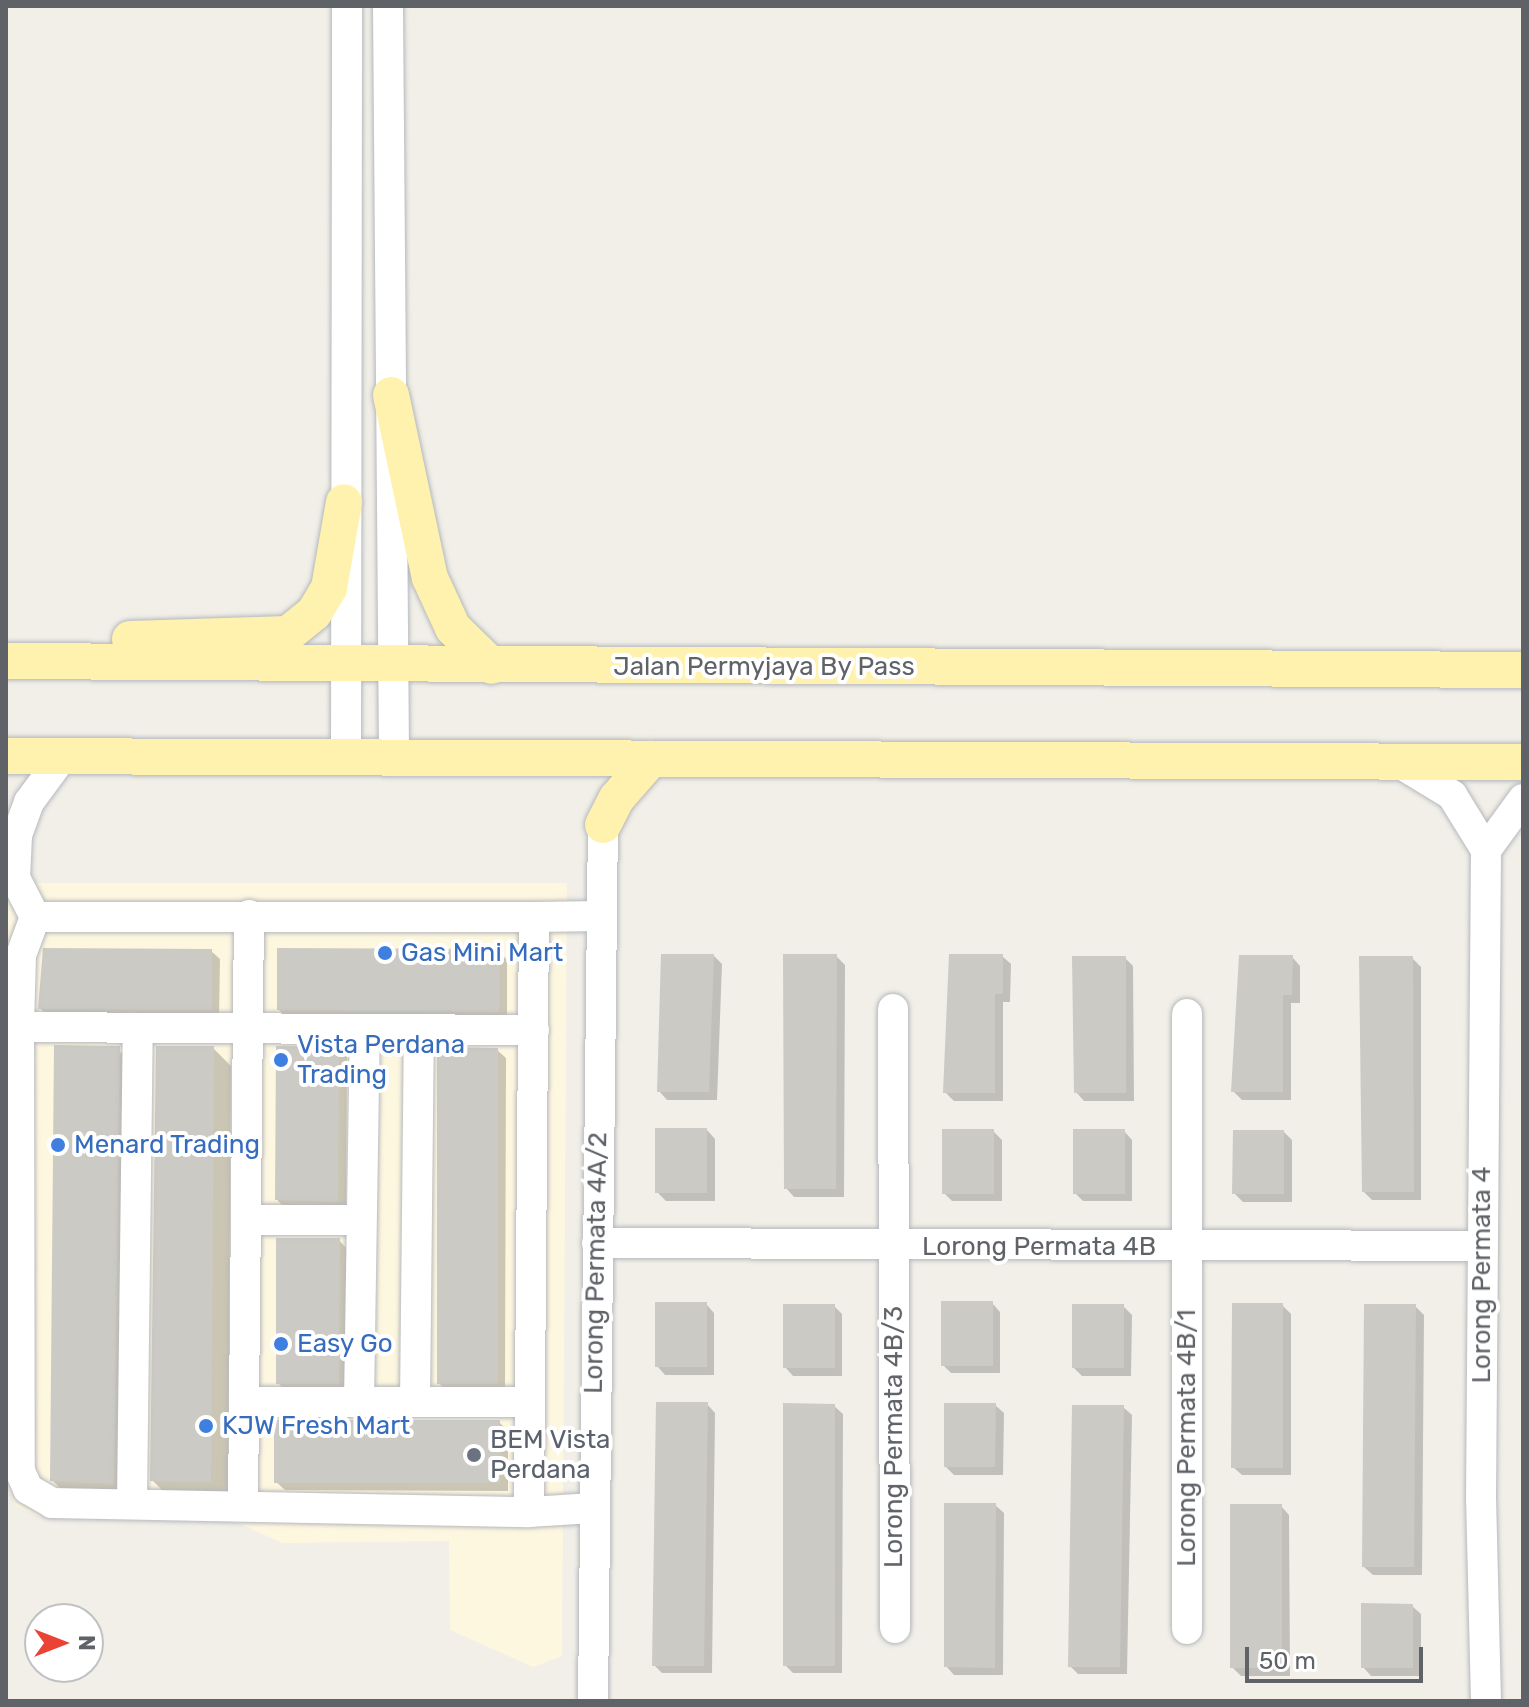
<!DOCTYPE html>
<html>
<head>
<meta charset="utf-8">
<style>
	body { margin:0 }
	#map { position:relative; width:1529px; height:1707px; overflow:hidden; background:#f1efe8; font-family:Rubik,sans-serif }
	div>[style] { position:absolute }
	.commercial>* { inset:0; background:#fef7e0 }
	.shadow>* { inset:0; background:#0003 }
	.building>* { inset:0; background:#cccac5 }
	.roads { filter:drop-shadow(0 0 2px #b5b8bc) drop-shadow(0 0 2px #b5b8bc) }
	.minor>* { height:30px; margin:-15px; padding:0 15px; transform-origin:15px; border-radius:15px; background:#fff }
	.major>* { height:36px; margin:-18px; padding:0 18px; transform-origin:18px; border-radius:18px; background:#fff2af }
	.dots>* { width:22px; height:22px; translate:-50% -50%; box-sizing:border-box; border:4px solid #fff; border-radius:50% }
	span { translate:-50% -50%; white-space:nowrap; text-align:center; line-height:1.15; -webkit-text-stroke:8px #fff; paint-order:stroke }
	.street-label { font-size:26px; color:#5f6368 }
	.shop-label { font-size:26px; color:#366cbe }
	.left { translate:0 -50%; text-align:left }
	.worship-label { font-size:26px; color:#5b616d }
	.frame { position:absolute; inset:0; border:8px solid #5f6368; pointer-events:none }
	.north { position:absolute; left:24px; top:1603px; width:80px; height:80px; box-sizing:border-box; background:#fff; border:2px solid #bfc1c3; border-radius:50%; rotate:90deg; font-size:22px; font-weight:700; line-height:32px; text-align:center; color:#5f6368 }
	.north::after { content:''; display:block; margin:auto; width:28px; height:36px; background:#ea4335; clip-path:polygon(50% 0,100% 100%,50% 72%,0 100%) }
	.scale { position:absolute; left:1245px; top:1647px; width:178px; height:36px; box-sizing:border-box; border:4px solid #5f6368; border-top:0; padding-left:10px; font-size:24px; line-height:28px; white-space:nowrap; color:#5f6368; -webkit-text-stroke:6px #fff; paint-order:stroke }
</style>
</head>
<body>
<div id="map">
	<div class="commercial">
		<div style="clip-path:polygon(6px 883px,567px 883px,562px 1656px,533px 1667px,450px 1630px,449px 1541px,282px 1543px,218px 1514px,38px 1516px,15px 1506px,6px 1480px)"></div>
	</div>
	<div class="shadow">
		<div style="clip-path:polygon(211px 951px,220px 959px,219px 1018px,48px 1017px,40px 1008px)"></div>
		<div style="clip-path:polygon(499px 951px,507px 960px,507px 1020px,287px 1018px,279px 1010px)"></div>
		<div style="clip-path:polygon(714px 956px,722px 964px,717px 1100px,667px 1100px,659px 1091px)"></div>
		<div style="clip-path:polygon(836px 956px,845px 965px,844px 1197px,794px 1197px,786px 1188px)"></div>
		<div style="clip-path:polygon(1002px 956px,1011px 964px,1010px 1002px,1003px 1002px,1003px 1101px,954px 1101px,945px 1092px)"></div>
		<div style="clip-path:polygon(1292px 957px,1300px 966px,1300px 1003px,1291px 1003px,1291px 1100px,1242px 1100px,1233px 1091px)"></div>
		<div style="clip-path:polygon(1125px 958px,1133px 966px,1134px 1101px,1084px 1101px,1076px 1092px)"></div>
		<div style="clip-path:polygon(1412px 958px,1421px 967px,1421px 1200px,1372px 1200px,1364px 1192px)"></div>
		<div style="clip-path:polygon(116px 1048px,125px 1057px,122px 1491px,61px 1489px,52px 1480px)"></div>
		<div style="clip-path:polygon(213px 1048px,231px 1066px,228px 1499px,170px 1498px,152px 1480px)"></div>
		<div style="clip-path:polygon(278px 1049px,338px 1049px,347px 1057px,346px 1210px,287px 1210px,278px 1201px)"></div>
		<div style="clip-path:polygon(497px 1050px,506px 1058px,505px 1392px,447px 1392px,439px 1383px)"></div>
		<div style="clip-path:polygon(707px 1130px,715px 1139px,715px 1201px,666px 1201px,657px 1192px)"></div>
		<div style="clip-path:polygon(993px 1131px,1002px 1140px,1002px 1201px,952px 1201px,944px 1193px)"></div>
		<div style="clip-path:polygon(1124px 1131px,1132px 1140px,1132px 1201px,1083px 1201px,1075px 1193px)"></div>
		<div style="clip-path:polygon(1284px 1132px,1292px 1140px,1292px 1202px,1243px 1202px,1234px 1193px)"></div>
		<div style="clip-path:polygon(339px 1240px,347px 1249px,347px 1392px,287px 1392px,278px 1383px)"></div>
		<div style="clip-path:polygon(992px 1303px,1000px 1312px,1000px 1373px,951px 1373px,943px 1365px)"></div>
		<div style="clip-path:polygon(706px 1304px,714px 1313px,714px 1375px,665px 1375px,657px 1366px)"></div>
		<div style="clip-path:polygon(1282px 1305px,1291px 1314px,1291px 1475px,1242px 1475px,1233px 1467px)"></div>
		<div style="clip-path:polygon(834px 1306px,842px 1314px,842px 1376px,793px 1376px,785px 1367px)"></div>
		<div style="clip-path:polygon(1123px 1306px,1132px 1315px,1131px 1376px,1082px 1376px,1074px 1368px)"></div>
		<div style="clip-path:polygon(1415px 1306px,1424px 1315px,1422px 1575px,1373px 1575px,1364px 1567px)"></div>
		<div style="clip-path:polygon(707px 1404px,715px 1413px,712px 1673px,662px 1673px,654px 1665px)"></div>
		<div style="clip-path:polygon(995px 1405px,1004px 1413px,1003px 1475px,954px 1475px,946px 1467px)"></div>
		<div style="clip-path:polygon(834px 1406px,843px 1414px,842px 1673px,793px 1673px,785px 1665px)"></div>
		<div style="clip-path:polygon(1123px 1407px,1132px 1415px,1127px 1674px,1078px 1674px,1070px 1666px)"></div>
		<div style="clip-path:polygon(499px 1422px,508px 1431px,508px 1491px,285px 1490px,276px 1482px)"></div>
		<div style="clip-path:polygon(995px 1505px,1004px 1513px,1003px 1675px,954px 1675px,946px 1666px)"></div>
		<div style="clip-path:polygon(1281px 1506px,1289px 1515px,1290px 1676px,1241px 1676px,1232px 1667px)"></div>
		<div style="clip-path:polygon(1412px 1606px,1421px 1614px,1421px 1676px,1371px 1676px,1363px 1667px)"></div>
	</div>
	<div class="building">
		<div style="clip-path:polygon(43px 948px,212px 949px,212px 1010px,38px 1009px)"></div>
		<div style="clip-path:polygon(277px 948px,500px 949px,499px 1012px,277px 1010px)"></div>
		<div style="clip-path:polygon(661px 954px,714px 954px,709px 1092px,657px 1092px)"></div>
		<div style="clip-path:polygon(783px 954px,837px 954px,836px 1189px,784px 1189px)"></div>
		<div style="clip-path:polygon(949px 954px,1003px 954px,1003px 994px,995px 994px,995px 1093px,943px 1093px)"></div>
		<div style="clip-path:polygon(1239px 955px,1293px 955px,1292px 995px,1283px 995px,1283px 1092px,1231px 1092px)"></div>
		<div style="clip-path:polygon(1072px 956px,1126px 956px,1126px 1093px,1074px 1093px)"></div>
		<div style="clip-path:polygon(1359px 956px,1413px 956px,1414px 1192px,1362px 1192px)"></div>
		<div style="clip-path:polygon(54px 1045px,120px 1046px,114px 1484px,50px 1481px)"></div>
		<div style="clip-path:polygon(156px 1046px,214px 1046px,211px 1482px,150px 1481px)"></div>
		<div style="clip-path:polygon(276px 1046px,339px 1047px,338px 1202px,275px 1200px)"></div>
		<div style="clip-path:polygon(437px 1047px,498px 1048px,498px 1384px,437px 1384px)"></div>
		<div style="clip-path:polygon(655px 1128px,707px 1128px,707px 1193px,655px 1193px)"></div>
		<div style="clip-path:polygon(942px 1129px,994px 1129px,994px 1194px,942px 1194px)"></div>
		<div style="clip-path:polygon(1073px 1129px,1125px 1129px,1125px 1194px,1073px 1194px)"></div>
		<div style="clip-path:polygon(1233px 1130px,1284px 1130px,1284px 1194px,1232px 1194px)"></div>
		<div style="clip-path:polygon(276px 1238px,340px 1238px,339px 1384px,276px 1384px)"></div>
		<div style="clip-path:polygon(941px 1301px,993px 1301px,993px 1366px,941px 1366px)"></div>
		<div style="clip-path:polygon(655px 1302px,707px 1302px,707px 1367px,655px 1367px)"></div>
		<div style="clip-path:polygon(1232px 1303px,1283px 1303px,1283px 1468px,1231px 1468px)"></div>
		<div style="clip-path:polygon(783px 1304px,835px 1304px,835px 1368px,783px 1368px)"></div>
		<div style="clip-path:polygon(1072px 1304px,1124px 1304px,1124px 1368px,1072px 1368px)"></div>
		<div style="clip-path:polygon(1364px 1304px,1416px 1304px,1414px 1567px,1362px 1567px)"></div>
		<div style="clip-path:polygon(656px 1402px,708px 1402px,704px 1666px,652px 1666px)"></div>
		<div style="clip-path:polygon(783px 1403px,835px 1404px,835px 1666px,783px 1666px)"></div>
		<div style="clip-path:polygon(944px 1403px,996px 1403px,995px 1467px,944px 1467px)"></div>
		<div style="clip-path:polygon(1072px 1405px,1124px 1405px,1120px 1667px,1068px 1667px)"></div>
		<div style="clip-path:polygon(274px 1420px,500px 1420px,500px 1483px,274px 1483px)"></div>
		<div style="clip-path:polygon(944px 1503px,996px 1503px,995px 1668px,944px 1667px)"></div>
		<div style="clip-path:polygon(1230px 1504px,1282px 1504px,1282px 1668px,1230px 1668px)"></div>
		<div style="clip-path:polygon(1361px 1603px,1413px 1604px,1413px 1668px,1361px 1668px)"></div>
	</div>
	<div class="roads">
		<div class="minor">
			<div style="left:388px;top:6px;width:754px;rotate:89.54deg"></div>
			<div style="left:346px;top:760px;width:754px;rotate:-89.92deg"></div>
			<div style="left:1396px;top:761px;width:66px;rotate:31.3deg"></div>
			<div style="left:1452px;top:795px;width:65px;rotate:58.3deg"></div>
			<div style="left:35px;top:917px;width:44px;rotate:-117.1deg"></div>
			<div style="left:15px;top:878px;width:43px;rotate:-87.3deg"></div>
			<div style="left:17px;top:835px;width:35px;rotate:-70deg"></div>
			<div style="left:29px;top:802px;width:57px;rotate:-53.5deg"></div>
			<div style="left:534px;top:917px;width:67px;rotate:-0.9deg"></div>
			<div style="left:893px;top:1009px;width:619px;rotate:89.81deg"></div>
			<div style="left:1187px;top:1014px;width:615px;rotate:90deg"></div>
			<div style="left:19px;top:1027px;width:515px;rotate:0.33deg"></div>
			<div style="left:247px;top:1220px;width:113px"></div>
			<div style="left:597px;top:1243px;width:885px;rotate:0.19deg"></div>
			<div style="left:245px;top:1402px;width:283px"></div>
			<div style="left:359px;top:1402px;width:373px;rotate:-89.1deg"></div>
			<div style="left:415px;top:1402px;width:373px;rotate:-89.4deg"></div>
			<div style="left:132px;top:1502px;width:474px;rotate:-89.3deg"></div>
			<div style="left:243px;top:1505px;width:590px;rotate:-89.42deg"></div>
			<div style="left:529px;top:1512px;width:595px;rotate:-89.52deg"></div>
			<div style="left:534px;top:917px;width:499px;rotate:180deg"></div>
			<div style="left:35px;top:917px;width:40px;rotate:110.2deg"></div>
			<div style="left:21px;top:955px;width:72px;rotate:91.6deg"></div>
			<div style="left:19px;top:1027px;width:444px;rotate:89.9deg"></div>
			<div style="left:20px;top:1471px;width:20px;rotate:66deg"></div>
			<div style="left:28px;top:1489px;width:28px;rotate:30deg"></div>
			<div style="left:52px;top:1503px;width:477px;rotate:1.1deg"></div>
			<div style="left:529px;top:1512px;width:64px;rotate:-3.6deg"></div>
			<div style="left:593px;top:1701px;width:876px;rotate:-89.35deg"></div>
			<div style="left:1486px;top:1701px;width:201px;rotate:-91.4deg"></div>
			<div style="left:1481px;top:1500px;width:650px;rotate:-89.56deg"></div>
			<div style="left:1486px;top:850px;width:63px;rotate:-54deg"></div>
		</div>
		<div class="major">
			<div style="left:391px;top:395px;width:187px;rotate:78deg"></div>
			<div style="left:430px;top:578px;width:55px;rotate:65.3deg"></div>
			<div style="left:453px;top:628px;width:54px;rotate:44.3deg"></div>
			<div style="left:130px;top:639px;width:158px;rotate:-1.8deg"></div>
			<div style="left:288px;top:634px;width:33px;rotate:-39deg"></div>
			<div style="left:314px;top:613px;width:29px;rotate:-59deg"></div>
			<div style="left:329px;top:588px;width:87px;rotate:-80.1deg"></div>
			<div style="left:6px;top:661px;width:1517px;rotate:0.34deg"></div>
			<div style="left:6px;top:756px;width:1517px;rotate:0.23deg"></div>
			<div style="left:603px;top:825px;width:30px;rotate:-63deg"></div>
			<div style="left:617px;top:798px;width:52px;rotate:-48.9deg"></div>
		</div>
	</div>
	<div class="dots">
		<div style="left:385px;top:953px;background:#3f7fe0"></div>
		<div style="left:281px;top:1060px;background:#3f7fe0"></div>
		<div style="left:58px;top:1145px;background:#3f7fe0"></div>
		<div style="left:281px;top:1344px;background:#3f7fe0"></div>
		<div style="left:206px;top:1426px;background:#3f7fe0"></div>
		<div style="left:474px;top:1455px;background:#6b7280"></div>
	</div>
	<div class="street-label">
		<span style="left:764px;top:667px">Jalan Permyjaya By Pass</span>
		<span style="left:1039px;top:1247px">Lorong Permata 4B</span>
		<span style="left:596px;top:1263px;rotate:-89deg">Lorong Permata 4A/2</span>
		<span style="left:1482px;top:1275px;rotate:-90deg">Lorong Permata 4</span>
		<span style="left:894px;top:1437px;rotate:-90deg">Lorong Permata 4B/3</span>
		<span style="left:1187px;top:1438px;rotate:-90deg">Lorong Permata 4B/1</span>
	</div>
	<div class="shop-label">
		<span class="left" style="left:401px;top:953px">Gas Mini Mart</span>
		<span class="left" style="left:297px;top:1060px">Vista Perdana<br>Trading</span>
		<span class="left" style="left:74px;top:1145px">Menard Trading</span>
		<span class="left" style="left:297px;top:1344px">Easy Go</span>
		<span class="left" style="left:222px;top:1426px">KJW Fresh Mart</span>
	</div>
	<div class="worship-label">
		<span class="left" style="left:490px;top:1455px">BEM Vista<br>Perdana</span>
	</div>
	<div class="frame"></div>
	<div class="north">N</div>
	<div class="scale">50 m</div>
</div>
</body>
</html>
